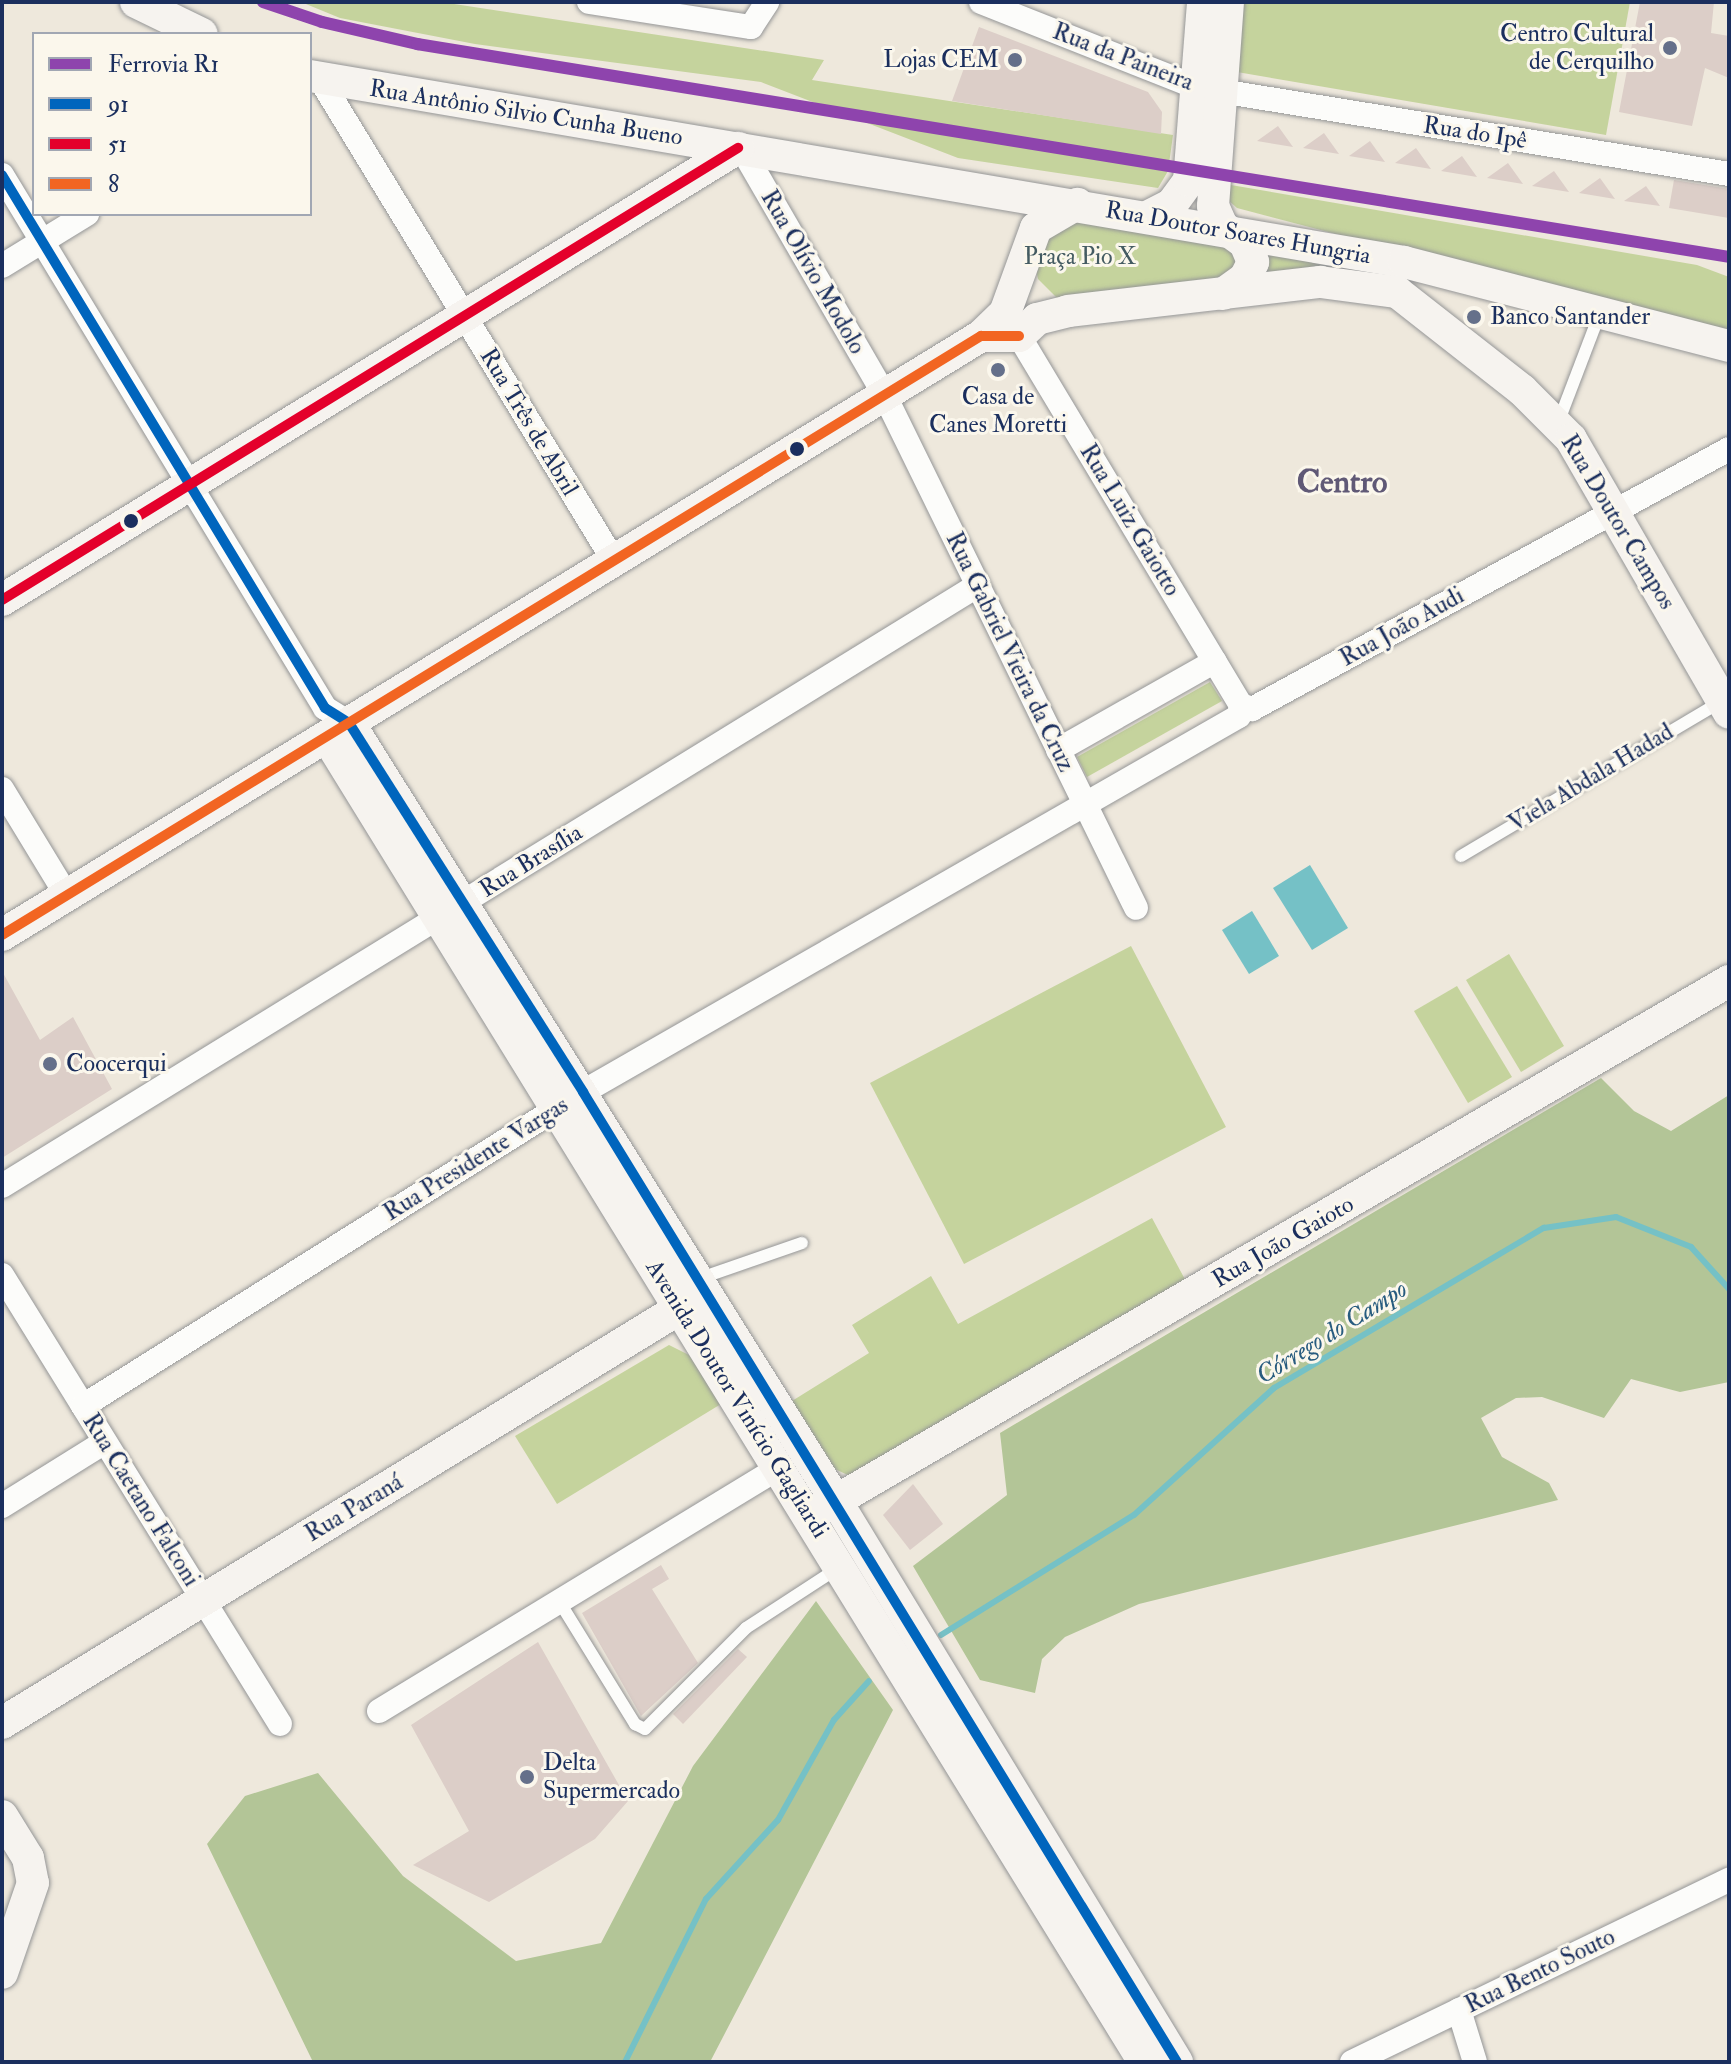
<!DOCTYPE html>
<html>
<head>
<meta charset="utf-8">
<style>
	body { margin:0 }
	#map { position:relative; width:1731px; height:2064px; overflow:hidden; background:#eee8dc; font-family:"IM FELL Double Pica",serif }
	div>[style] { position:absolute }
	.green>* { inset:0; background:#c5d39d }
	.forest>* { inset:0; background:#b3c597 }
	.water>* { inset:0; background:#75c1c6 }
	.stream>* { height:6px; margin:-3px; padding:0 3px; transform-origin:3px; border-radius:3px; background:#75c1c6 }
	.building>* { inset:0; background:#dccec8 }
	.roads { filter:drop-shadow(0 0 2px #959697) drop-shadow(0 0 2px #959697) }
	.lane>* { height:12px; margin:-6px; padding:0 6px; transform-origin:6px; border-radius:6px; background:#fcfcfa }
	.street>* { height:24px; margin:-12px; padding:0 12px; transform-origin:12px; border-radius:12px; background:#fcfcfa }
	.secondary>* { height:32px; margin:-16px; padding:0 16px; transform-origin:16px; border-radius:16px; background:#f6f3ef }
	.bus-1>* { height:10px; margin:-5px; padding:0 5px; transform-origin:5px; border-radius:5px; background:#0065bd }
	.bus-2>* { height:10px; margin:-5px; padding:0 5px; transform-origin:5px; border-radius:5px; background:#e4002b }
	.bus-3>* { height:10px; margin:-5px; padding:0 5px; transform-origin:5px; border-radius:5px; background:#f26522 }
	.rail-1>* { height:12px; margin:-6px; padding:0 6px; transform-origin:6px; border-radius:6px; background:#8e44ad }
	.dots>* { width:22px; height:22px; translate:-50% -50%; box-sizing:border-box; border:4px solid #fbf7ec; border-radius:50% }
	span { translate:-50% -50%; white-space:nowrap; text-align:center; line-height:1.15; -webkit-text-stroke:6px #fbf7ec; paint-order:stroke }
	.poi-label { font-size:24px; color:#1b2f5e }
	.right { translate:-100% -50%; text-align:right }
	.left { translate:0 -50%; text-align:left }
	.street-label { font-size:24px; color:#1b2f5e }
	.park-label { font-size:24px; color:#445b62 }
	.water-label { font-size:26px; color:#285c7f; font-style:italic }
	.district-label { font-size:32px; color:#605976; font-weight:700 }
	.frame { position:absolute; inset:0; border:4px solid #1b2f5e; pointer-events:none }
	.legend { position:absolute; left:32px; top:32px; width:280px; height:184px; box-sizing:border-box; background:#fbf7ec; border:2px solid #a1a7b3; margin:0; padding:10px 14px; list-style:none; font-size:24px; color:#1b2f5e }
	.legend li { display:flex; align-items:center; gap:16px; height:40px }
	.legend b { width:40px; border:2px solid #a1a7b3 }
</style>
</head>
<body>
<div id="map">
	<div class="green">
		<div style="clip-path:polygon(301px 2px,441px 2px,824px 60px,812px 80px,1173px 135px,1168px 171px,1158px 188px,958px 158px,761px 82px,475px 44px,340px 18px)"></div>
		<div style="clip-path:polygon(1242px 2px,1630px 2px,1606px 135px,1237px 72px)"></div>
		<div style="clip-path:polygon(1225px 184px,1697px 265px,1729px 277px,1729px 337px,1237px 208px,1228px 200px)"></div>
		<div style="clip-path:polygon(1067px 215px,1406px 274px,1057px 298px,1038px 279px,1033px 255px)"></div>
		<div style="clip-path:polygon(1210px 682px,1222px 701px,1087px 777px,1077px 757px)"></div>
		<div style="clip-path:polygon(1131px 946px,1226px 1127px,964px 1264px,870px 1083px)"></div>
		<div style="clip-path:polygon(1509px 954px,1564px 1046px,1521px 1072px,1466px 980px)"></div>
		<div style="clip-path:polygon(1457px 986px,1512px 1077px,1468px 1103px,1414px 1011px)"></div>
		<div style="clip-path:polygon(1152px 1218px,1188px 1285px,854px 1478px,835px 1469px,792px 1401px,869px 1353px,852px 1325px,931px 1276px,958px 1324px)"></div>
		<div style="clip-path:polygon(669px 1345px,689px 1355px,721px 1404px,557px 1504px,515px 1436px)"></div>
	</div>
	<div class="forest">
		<div style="clip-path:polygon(1601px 1078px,1634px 1111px,1671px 1131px,1729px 1095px,1729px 1382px,1680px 1392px,1631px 1379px,1604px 1418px,1542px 1397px,1516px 1398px,1481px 1418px,1502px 1457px,1549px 1483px,1558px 1500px,1139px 1604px,1065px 1637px,1042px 1659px,1035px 1693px,980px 1680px,913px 1566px,1007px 1495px,1000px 1433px)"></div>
		<div style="clip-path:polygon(816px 1601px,893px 1710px,710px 2062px,313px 2062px,207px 1844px,245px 1796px,318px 1773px,403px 1876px,516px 1961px,601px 1943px,693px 1766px)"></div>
	</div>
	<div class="water">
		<div style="clip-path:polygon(1310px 865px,1348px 928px,1312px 950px,1273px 888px)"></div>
		<div style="clip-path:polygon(1252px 911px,1279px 956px,1249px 974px,1222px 930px)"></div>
	</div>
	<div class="stream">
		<div style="left:941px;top:1635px;width:227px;rotate:-31.9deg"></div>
		<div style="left:1134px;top:1515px;width:189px;rotate:-42.2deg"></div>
		<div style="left:1274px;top:1388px;width:314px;rotate:-30.7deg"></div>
		<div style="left:1544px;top:1228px;width:73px;rotate:-8.7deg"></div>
		<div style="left:1616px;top:1217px;width:81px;rotate:21.8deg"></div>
		<div style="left:1691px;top:1247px;width:57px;rotate:47.9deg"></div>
		<div style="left:625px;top:2062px;width:182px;rotate:-63.6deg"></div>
		<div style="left:706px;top:1899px;width:107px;rotate:-47.7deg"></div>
		<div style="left:778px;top:1820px;width:115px;rotate:-60.8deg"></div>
		<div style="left:834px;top:1720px;width:52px;rotate:-48.1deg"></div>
	</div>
	<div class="building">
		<div style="clip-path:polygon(1640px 2px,1714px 2px,1711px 33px,1729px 36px,1729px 78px,1705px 68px,1692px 126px,1619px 112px)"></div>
		<div style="clip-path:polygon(979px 27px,1148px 92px,1162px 112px,1161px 134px,952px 101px)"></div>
		<div style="clip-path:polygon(1278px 126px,1293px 147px,1257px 141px)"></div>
		<div style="clip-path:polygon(1324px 133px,1339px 154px,1303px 148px)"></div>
		<div style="clip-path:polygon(1370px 141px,1385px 162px,1349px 156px)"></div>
		<div style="clip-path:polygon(1416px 148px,1431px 169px,1395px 163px)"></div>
		<div style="clip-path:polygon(1462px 156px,1477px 177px,1441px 171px)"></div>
		<div style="clip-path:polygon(1508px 163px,1523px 184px,1487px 178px)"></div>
		<div style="clip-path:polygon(1554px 171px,1569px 192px,1532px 186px)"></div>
		<div style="clip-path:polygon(1600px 178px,1615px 199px,1579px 193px)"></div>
		<div style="clip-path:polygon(1674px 180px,1729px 189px,1729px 218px,1669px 208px)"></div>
		<div style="clip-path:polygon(1646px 186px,1660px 206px,1624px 201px)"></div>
		<div style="clip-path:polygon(2px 971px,40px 1040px,73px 1017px,112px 1089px,2px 1158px)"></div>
		<div style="clip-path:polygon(913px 1484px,943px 1524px,910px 1550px,883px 1515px)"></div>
		<div style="clip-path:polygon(661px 1565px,669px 1579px,652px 1589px,698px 1663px,641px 1716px,582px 1613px)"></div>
		<div style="clip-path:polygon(538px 1642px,628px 1801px,595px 1839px,489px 1902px,413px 1865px,469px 1831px,411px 1725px)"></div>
		<div style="clip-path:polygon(738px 1649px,747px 1657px,683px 1724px,673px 1714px)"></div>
	</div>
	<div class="roads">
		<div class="lane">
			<div style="left:1558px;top:423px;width:118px;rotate:-69.1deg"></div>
			<div style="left:1461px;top:856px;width:301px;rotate:-30.7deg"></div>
			<div style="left:698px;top:1279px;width:110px;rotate:-19.1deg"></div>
			<div style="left:559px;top:1601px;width:145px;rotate:58.3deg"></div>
			<div style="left:635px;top:1724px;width:11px;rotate:27deg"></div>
			<div style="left:645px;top:1729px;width:143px;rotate:-45deg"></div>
			<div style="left:746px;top:1628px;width:110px;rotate:-33.1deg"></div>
		</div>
		<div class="street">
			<div style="left:589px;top:2px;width:164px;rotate:8.8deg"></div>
			<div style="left:751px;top:27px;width:30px;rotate:-57deg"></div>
			<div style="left:981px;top:2px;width:231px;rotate:21.6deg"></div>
			<div style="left:1196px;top:87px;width:540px;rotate:9.27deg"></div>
			<div style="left:320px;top:79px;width:565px;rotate:58.62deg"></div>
			<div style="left:742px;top:149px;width:285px;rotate:59.9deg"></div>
			<div style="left:885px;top:396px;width:570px;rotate:63.88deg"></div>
			<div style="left:2px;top:175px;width:623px;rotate:58.78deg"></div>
			<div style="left:325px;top:708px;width:28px;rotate:32deg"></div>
			<div style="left:2px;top:266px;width:100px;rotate:-31.5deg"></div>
			<div style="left:1019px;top:336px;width:431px;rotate:59deg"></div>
			<div style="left:1241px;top:705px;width:12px;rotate:20deg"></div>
			<div style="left:1252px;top:709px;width:543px;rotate:-28.59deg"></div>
			<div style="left:1058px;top:750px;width:180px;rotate:-29.5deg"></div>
			<div style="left:2px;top:789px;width:125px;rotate:58.7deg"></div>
			<div style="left:2px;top:1186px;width:1146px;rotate:-31.62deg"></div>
			<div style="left:2px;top:1275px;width:528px;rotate:58.24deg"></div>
			<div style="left:83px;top:1406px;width:590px;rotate:-32.13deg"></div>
			<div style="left:583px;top:1092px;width:756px;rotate:-29.82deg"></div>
			<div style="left:1239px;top:716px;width:11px;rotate:-80deg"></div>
			<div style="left:2px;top:1506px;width:121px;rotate:-31.9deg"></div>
			<div style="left:379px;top:1711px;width:469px;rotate:-31.3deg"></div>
			<div style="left:1459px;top:2010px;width:54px;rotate:72.9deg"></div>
			<div style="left:1352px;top:2062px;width:419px;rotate:-25.8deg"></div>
		</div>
		<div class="secondary">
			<div style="left:136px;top:2px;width:73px;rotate:25.9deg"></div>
			<div style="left:310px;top:76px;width:1110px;rotate:9.65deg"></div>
			<div style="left:1404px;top:262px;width:336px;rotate:14.5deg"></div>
			<div style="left:1147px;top:217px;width:28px;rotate:-27deg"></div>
			<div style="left:1172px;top:204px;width:29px;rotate:-54deg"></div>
			<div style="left:1189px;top:181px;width:180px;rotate:-85.5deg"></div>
			<div style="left:1223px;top:294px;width:27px;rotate:-36deg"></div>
			<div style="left:1245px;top:278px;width:18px;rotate:-63deg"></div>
			<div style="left:1253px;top:262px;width:21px;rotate:-113deg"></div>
			<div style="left:1245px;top:243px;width:29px;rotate:-144deg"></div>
			<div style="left:1222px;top:226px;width:22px;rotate:-114deg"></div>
			<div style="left:1213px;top:206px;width:205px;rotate:-85.8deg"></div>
			<div style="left:981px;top:336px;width:33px;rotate:-44deg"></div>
			<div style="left:1005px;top:313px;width:90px;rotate:-70deg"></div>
			<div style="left:1036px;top:228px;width:48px;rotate:-30.3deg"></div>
			<div style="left:2px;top:600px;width:864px;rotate:-31.56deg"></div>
			<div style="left:349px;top:723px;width:921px;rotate:57.95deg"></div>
			<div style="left:838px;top:1504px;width:653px;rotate:58.72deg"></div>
			<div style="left:327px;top:737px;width:1557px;rotate:58.34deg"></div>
			<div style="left:2px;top:935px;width:1148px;rotate:-31.46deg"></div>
			<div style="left:981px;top:336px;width:38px"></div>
			<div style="left:1019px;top:336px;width:25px;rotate:-43deg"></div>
			<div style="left:1037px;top:319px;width:32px;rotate:-14deg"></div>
			<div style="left:1068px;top:311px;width:254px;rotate:-6.6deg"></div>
			<div style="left:1320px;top:282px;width:78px;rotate:7.4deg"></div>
			<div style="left:1397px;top:292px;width:159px;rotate:38.1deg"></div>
			<div style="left:1522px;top:390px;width:69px;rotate:45deg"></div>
			<div style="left:1571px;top:439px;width:316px;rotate:60deg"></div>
			<div style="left:820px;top:1510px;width:1052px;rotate:-30.2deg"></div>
			<div style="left:2px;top:1723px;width:815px;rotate:-31.45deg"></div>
			<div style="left:2px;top:1816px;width:49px;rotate:58.2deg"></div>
			<div style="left:28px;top:1858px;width:25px;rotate:79deg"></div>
			<div style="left:33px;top:1883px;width:95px;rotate:109deg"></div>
		</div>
	</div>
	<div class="bus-1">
		<div style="left:2px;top:175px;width:623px;rotate:58.78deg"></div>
		<div style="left:325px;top:708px;width:28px;rotate:32deg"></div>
		<div style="left:349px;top:723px;width:437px;rotate:57.6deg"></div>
		<div style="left:583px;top:1092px;width:1137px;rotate:58.52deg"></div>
	</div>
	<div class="bus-2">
		<div style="left:2px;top:600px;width:864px;rotate:-31.56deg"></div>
	</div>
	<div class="bus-3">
		<div style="left:2px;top:935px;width:1148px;rotate:-31.46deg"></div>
		<div style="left:981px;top:336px;width:38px"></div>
	</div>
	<div class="rail-1">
		<div style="left:263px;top:2px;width:62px;rotate:18.7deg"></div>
		<div style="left:322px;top:22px;width:98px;rotate:13deg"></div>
		<div style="left:417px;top:44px;width:1329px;rotate:9.22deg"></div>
	</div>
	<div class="dots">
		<div style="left:1670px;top:48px;background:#65708a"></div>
		<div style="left:1015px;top:60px;background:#65708a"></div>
		<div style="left:1474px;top:317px;background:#65708a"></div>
		<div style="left:998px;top:370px;background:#65708a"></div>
		<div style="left:797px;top:449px;background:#1b2f5e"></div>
		<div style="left:131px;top:521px;background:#1b2f5e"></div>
		<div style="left:50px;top:1064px;background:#65708a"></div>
		<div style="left:527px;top:1777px;background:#65708a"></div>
	</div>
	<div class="poi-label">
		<span class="right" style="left:1654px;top:48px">Centro Cultural<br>de Cerquilho</span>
		<span class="right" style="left:999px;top:60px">Lojas CEM</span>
		<span class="left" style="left:1490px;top:317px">Banco Santander</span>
		<span style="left:998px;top:411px">Casa de<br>Canes Moretti</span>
		<span class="left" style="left:66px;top:1064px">Coocerqui</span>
		<span class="left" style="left:543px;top:1777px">Delta<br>Supermercado</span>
	</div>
	<div class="street-label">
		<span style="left:1123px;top:57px;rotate:21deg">Rua da Paineira</span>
		<span style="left:526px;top:113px;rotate:9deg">Rua Antônio Silvio Cunha Bueno</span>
		<span style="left:1475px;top:133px;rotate:9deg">Rua do Ipê</span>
		<span style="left:1238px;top:233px;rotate:10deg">Rua Doutor Soares Hungria</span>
		<span style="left:813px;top:272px;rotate:60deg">Rua Olívio Modolo</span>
		<span style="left:529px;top:422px;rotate:59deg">Rua Três de Abril</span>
		<span style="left:1130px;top:520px;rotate:59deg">Rua Luiz Gaiotto</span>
		<span style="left:1618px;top:522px;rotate:59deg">Rua Doutor Campos</span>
		<span style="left:1402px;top:627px;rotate:-29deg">Rua João Audi</span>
		<span style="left:1010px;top:652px;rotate:64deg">Rua Gabriel Vieira da Cruz</span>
		<span style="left:1591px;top:778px;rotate:-31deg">Viela Abdala Hadad</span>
		<span style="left:531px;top:861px;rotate:-32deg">Rua Brasília</span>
		<span style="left:476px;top:1159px;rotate:-32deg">Rua Presidente Vargas</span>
		<span style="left:1283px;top:1242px;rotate:-30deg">Rua João Gaioto</span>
		<span style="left:737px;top:1399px;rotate:58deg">Avenida Doutor Vinício Gagliardi</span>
		<span style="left:141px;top:1500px;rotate:58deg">Rua Caetano Falconi</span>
		<span style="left:354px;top:1508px;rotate:-31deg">Rua Paraná</span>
		<span style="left:1540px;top:1971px;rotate:-26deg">Rua Bento Souto</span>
	</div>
	<div class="park-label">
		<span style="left:1080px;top:257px">Praça Pio X</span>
	</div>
	<div class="water-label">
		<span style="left:1332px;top:1333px;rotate:-32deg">Córrego do Campo</span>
	</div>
	<div class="district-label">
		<span style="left:1342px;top:482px">Centro</span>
	</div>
	<div class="frame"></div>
	<ul class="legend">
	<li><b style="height:10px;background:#8e44ad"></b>Ferrovia R1</li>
	<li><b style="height:10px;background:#0065bd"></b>91</li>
	<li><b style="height:10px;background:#e4002b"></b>51</li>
	<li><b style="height:10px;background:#f26522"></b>8</li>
	</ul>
</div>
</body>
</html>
